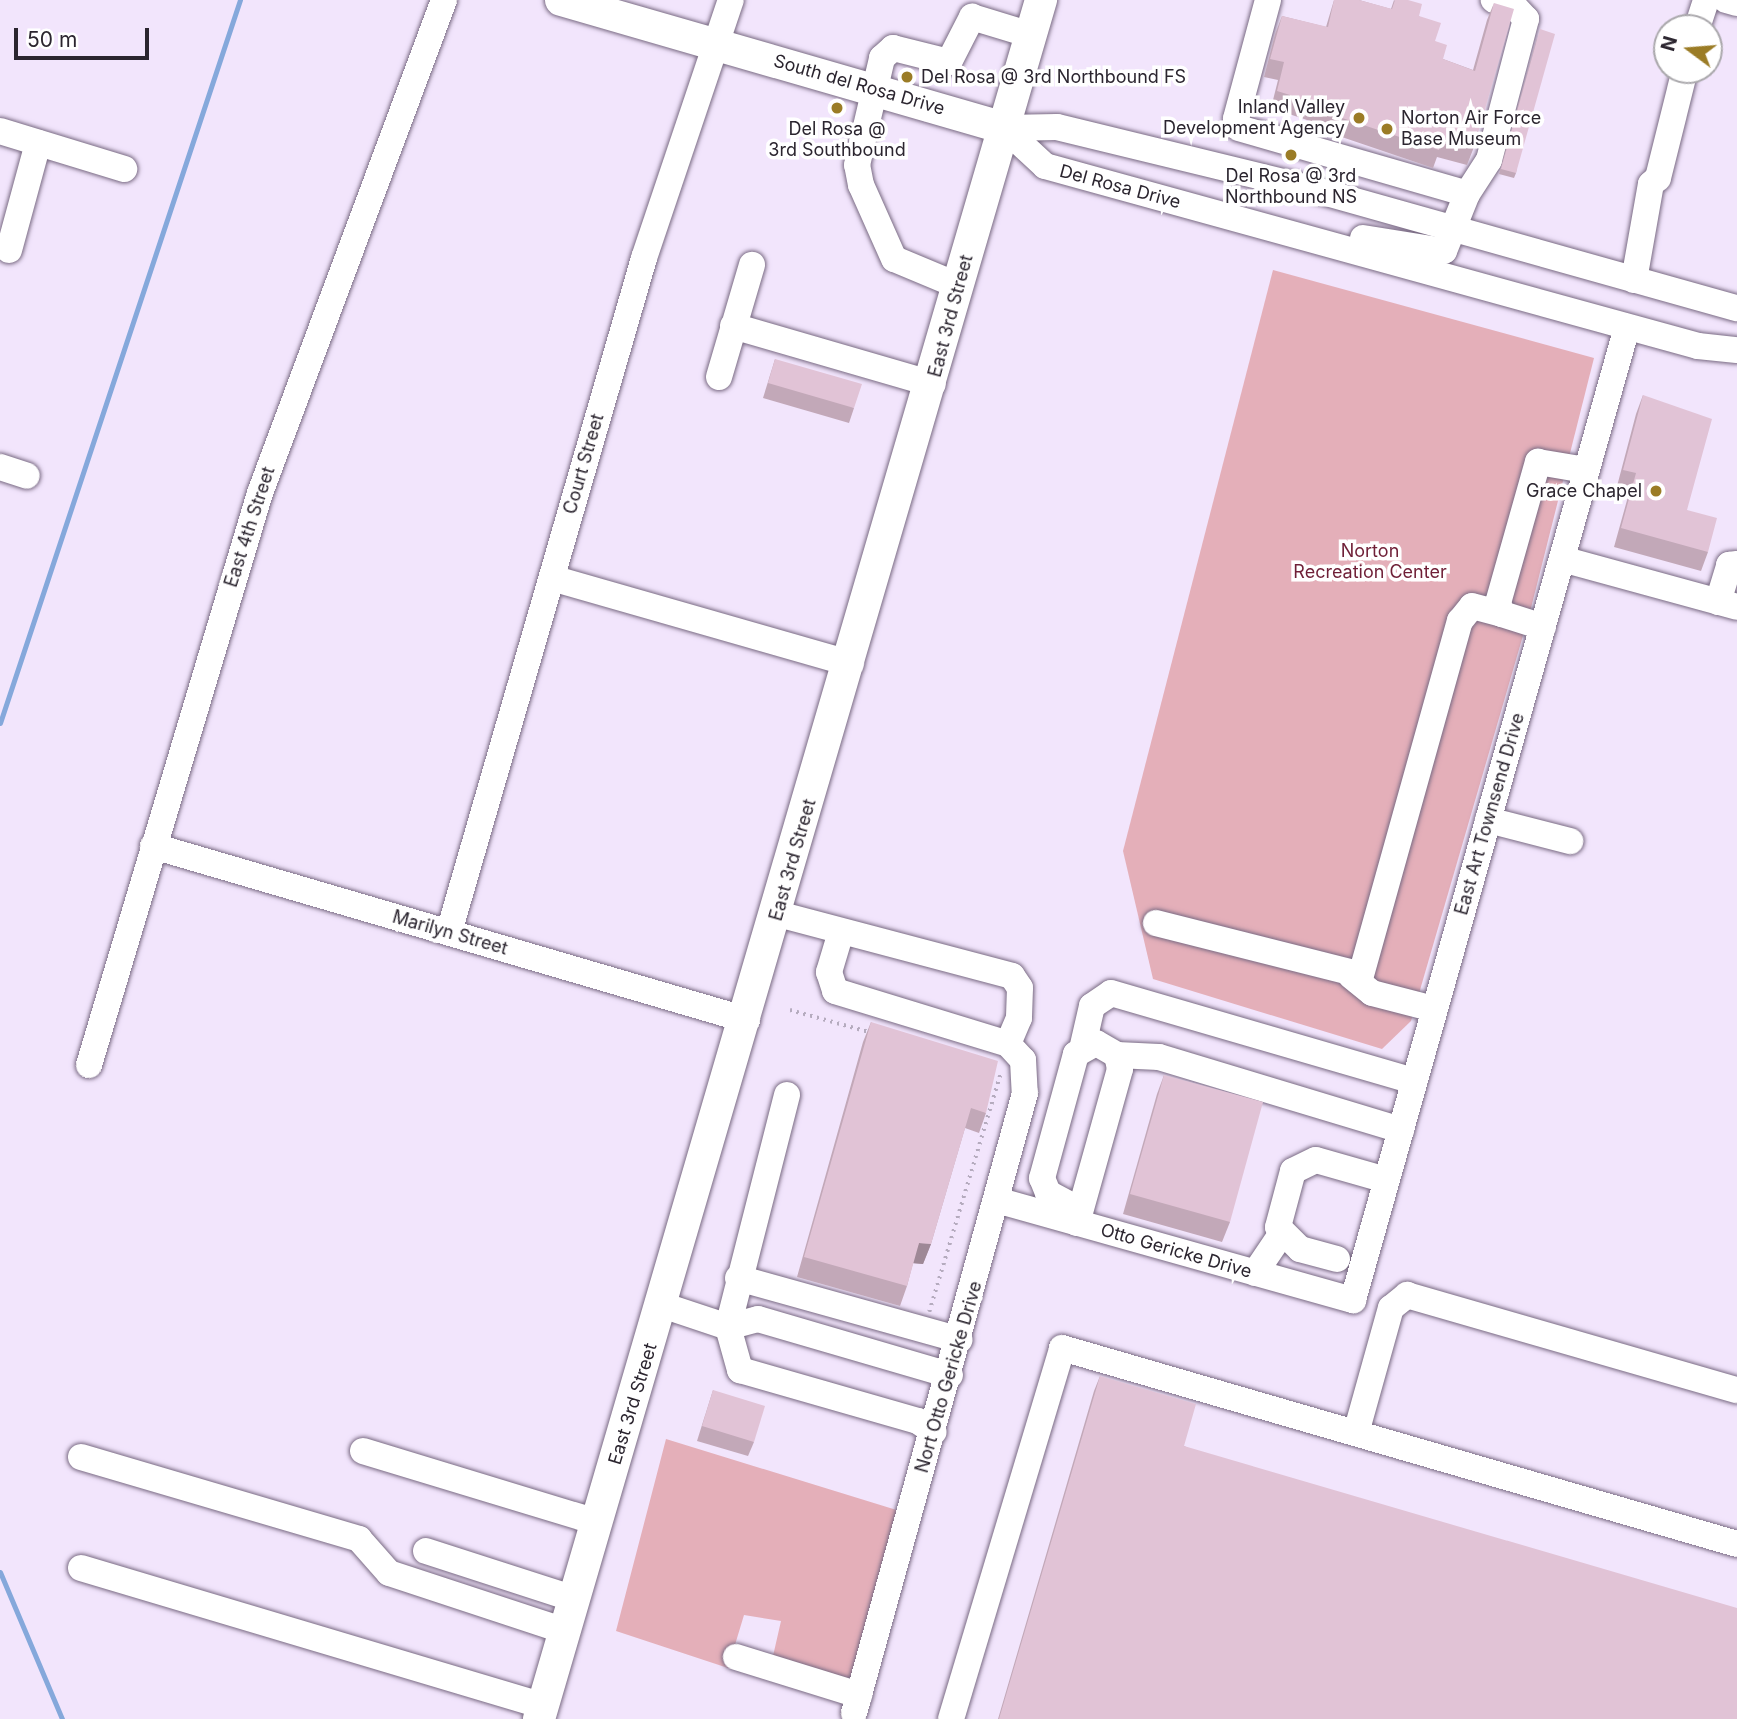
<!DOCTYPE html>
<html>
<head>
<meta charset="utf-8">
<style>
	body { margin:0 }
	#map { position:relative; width:1737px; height:1719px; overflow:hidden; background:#f2e5fc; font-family:Inter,sans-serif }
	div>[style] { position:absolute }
	.green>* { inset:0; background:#e4afb9 }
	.stream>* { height:5px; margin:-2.5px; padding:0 2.5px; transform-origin:2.5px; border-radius:2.5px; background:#85a8db }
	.path>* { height:3.5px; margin-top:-1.75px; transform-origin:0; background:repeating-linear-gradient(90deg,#b5abbe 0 2px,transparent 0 7px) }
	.roads { filter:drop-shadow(0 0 2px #796a83) drop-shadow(0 0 2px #796a83) }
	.minor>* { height:26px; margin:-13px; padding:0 13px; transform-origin:13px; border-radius:13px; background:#fff }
	.major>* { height:32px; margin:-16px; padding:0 16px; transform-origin:16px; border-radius:16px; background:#fff }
	.wall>* { inset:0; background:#c2a8b8 }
	.shaded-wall>* { inset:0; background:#9e8896 }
	.building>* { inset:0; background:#e1c3d6 }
	.dots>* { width:19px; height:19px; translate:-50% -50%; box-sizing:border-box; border:4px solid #fff; border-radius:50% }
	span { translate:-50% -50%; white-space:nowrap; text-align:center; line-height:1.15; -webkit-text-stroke:7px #fff; paint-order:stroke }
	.poi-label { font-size:18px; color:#2b252f }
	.left { translate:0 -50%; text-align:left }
	.right { translate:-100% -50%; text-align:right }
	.street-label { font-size:18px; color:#2b252f }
	.park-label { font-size:18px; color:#6f1f37 }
	.north { position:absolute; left:1653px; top:14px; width:70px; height:70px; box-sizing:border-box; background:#fff; border:2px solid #aaa8ac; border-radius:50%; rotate:286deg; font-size:19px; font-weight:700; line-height:28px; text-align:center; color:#2b252f }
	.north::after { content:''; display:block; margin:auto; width:24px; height:32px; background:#9b7c26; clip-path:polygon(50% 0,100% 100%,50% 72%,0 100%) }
	.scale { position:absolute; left:14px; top:28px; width:135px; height:32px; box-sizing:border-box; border:4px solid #2b252f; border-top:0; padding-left:9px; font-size:21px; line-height:24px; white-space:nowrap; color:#2b252f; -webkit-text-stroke:5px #fff; paint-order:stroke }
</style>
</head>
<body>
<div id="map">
	<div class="green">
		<div style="clip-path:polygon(1273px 270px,1594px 358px,1531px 608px,1411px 1021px,1382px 1049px,1153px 979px,1123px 851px)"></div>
		<div style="clip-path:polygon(666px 1439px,903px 1512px,852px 1682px,773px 1656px,781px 1621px,744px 1615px,728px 1668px,616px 1631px)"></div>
	</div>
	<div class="stream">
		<div style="left:0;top:723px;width:762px;rotate:-71.64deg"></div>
		<div style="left:0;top:1572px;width:160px;rotate:67.1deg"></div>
	</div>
	<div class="path">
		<div style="left:790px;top:1010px;width:82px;rotate:15.6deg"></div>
		<div style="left:929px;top:1312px;width:251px;rotate:-73.3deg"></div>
	</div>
	<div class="roads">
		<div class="minor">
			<div style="left:1268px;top:0;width:123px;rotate:105.1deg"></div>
			<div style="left:1236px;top:119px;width:9px;rotate:72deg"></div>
			<div style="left:1239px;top:128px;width:237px;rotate:16.1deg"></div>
			<div style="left:1467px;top:194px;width:61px;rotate:112deg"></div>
			<div style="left:1444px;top:251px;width:82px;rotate:-170.9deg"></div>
			<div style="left:1726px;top:0;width:11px;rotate:15deg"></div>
			<div style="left:1697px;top:28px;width:29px;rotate:-72deg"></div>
			<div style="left:1004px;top:128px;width:56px;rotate:42.8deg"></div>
			<div style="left:1045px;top:166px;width:677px;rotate:15.41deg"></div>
			<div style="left:1698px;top:346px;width:39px;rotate:6deg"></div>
			<div style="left:1004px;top:128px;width:53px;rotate:-1.1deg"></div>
			<div style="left:1057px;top:127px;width:267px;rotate:13.7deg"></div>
			<div style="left:1316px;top:190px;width:437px;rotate:15.7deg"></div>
			<div style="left:0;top:131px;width:130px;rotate:17deg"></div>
			<div style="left:1467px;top:194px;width:40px;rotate:-57.1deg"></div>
			<div style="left:1489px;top:160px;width:146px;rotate:-75.3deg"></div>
			<div style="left:1526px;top:19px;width:19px;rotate:-133deg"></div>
			<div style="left:1513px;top:5px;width:20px;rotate:-165deg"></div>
			<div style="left:9px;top:250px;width:111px;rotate:-74.8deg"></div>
			<div style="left:1634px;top:280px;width:97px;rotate:-80deg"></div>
			<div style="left:1651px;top:184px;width:9px;rotate:-41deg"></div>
			<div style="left:1658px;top:178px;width:111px;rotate:-76deg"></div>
			<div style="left:959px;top:286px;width:70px;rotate:-157.4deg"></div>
			<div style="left:894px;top:259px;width:81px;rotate:-114deg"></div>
			<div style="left:861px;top:185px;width:20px;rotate:-101deg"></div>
			<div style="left:857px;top:165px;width:110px;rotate:-76.8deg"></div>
			<div style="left:882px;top:58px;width:15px;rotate:-42deg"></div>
			<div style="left:893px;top:48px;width:58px;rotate:14deg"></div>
			<div style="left:949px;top:62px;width:51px;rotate:-62.9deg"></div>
			<div style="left:972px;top:17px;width:62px;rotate:17deg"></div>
			<div style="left:733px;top:326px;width:208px;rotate:16.2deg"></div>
			<div style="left:719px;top:377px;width:117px;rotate:-73.6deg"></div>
			<div style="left:0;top:467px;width:28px;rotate:18deg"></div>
			<div style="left:1562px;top:559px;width:181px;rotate:15.3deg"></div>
			<div style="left:552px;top:578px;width:311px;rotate:16deg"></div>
			<div style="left:1718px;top:602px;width:39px;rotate:-73deg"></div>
			<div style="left:1729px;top:565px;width:8px;rotate:-7deg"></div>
			<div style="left:1543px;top:627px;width:43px;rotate:-162.4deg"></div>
			<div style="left:1502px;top:614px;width:12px;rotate:-110deg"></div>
			<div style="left:1498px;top:603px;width:147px;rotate:-74.2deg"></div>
			<div style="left:1538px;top:462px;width:49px;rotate:9.5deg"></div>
			<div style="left:1488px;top:820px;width:85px;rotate:14.4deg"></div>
			<div style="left:153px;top:846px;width:619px;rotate:16.33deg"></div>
			<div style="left:778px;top:914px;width:242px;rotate:14.8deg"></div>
			<div style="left:1012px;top:976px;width:14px;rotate:56deg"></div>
			<div style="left:1020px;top:988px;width:30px;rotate:92deg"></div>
			<div style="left:1019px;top:1018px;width:28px;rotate:113deg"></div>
			<div style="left:1156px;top:923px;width:211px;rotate:14.2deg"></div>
			<div style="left:1361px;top:975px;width:368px;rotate:-74.4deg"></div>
			<div style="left:1460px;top:621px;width:19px;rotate:-51deg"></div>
			<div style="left:1472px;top:606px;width:31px;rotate:15deg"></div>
			<div style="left:449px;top:932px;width:702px;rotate:-73.86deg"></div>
			<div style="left:644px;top:258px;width:272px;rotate:-71.4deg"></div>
			<div style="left:841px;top:932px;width:42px;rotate:106.7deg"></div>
			<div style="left:829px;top:972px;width:20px;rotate:72deg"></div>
			<div style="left:835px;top:991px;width:181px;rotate:17deg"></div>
			<div style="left:1008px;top:1044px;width:22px;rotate:47deg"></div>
			<div style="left:1023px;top:1060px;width:33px;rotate:87deg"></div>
			<div style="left:1025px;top:1093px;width:643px;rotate:105.42deg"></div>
			<div style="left:1351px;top:976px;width:27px;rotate:39deg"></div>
			<div style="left:1372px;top:993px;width:64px;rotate:14.5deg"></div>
			<div style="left:1083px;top:1045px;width:40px;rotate:-77deg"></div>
			<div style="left:1092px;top:1006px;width:23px;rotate:-34deg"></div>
			<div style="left:1111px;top:993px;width:316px;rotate:16.2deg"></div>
			<div style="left:1117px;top:1055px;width:42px;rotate:2.7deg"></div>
			<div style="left:1159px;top:1057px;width:253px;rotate:16.8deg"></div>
			<div style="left:89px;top:1065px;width:597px;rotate:-73.36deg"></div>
			<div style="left:260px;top:493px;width:526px;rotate:-69.53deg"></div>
			<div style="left:787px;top:1095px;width:239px;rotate:104.3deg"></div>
			<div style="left:728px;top:1327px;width:31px;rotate:-15deg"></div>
			<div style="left:758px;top:1319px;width:200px;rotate:16.3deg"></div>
			<div style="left:1000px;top:1201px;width:367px;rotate:15.7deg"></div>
			<div style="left:1353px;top:1300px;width:1011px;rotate:-74.27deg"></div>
			<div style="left:1077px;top:1223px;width:160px;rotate:-74.4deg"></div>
			<div style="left:1120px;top:1069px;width:14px;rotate:-102deg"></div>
			<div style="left:1117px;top:1055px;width:24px;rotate:-150deg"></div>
			<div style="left:1096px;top:1043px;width:23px;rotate:151deg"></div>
			<div style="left:1076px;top:1054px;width:129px;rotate:105.3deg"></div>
			<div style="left:1042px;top:1178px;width:16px;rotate:68deg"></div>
			<div style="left:1048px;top:1193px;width:36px;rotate:28deg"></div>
			<div style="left:1337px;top:1259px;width:38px;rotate:-165deg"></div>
			<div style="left:1300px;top:1249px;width:31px;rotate:-135deg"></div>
			<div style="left:1278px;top:1227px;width:58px;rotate:-75deg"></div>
			<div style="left:1293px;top:1171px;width:25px;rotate:-26deg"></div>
			<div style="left:1316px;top:1160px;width:73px;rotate:15.9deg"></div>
			<div style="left:1255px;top:1273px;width:48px;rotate:-56deg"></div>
			<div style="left:738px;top:1278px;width:230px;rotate:15.6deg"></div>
			<div style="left:662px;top:1305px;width:70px;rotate:18.4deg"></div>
			<div style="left:728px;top:1327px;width:45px;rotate:74.4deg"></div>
			<div style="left:740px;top:1370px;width:185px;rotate:16deg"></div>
			<div style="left:918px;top:1421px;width:19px;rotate:35deg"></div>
			<div style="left:1356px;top:1433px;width:130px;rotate:-74.4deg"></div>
			<div style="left:1391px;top:1308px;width:21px;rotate:-39deg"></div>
			<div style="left:1407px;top:1295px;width:343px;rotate:16.1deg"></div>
			<div style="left:363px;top:1451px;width:245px;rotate:16.9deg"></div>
			<div style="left:81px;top:1457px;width:290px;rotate:16.4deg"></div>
			<div style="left:359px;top:1539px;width:45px;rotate:48.6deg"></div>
			<div style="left:389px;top:1573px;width:185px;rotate:18.2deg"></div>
			<div style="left:426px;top:1551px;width:157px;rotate:17.9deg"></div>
			<div style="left:81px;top:1568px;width:482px;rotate:16.6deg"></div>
			<div style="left:736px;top:1657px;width:129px;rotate:17.2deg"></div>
			<div style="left:951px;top:1719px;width:387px;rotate:-73.3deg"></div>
			<div style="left:1062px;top:1348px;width:703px;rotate:16.19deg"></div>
		</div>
		<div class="major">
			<div style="left:561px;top:0;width:461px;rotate:16.1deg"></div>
			<div style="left:539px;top:1719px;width:1791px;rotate:-73.72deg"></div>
		</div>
	</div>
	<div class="wall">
		<div style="clip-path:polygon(1334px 0,1359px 0,1391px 9px,1394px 0,1419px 16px,1435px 41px,1443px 59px,1473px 70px,1487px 20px,1494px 3px,1474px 147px,1467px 165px,1437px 157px,1433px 168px,1330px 133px,1322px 125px,1271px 108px,1278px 80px,1264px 77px,1275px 34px,1282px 16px,1326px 27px)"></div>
		<div style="clip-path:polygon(1538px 34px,1516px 173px,1514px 178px,1499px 174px)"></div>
		<div style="clip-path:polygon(775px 359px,854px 408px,849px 423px,763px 398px)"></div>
		<div style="clip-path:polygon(1643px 395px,1687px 510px,1708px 552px,1701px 571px,1614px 547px,1629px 493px,1616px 490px,1636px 414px)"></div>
		<div style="clip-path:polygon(871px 1022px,986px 1113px,979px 1133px,965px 1128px,931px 1244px,923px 1264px,913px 1263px,907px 1286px,900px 1306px,797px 1277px,863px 1042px)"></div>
		<div style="clip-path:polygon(1164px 1075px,1230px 1222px,1222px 1242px,1123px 1214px,1157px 1094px)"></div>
		<div style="clip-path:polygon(1100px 1376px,1184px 1446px,1737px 1719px,998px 1719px,1094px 1391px)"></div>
		<div style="clip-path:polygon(713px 1390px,754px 1442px,748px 1456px,697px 1441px)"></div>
	</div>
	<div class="shaded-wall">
		<div style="clip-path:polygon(919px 1243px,931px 1244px,923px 1264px,911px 1263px)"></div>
	</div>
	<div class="building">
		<div style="clip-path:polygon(1334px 0,1359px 0,1392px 9px,1395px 0,1408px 0,1422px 4px,1419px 16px,1441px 23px,1435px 41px,1447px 45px,1443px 59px,1475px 71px,1494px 3px,1514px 9px,1474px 147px,1442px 139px,1439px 150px,1336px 116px,1329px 107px,1277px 91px,1284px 62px,1270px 59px,1282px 16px,1328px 27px)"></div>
		<div style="clip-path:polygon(1540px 29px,1555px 34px,1516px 173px,1501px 169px)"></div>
		<div style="clip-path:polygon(775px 359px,862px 384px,854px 408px,768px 383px)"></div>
		<div style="clip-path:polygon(1643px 395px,1712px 419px,1687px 510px,1717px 518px,1708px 552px,1621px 528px,1636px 473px,1623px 470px)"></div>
		<div style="clip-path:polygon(871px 1022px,998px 1061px,986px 1113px,971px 1108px,931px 1244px,919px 1243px,907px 1286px,804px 1257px)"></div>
		<div style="clip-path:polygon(1164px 1075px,1263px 1102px,1230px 1222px,1130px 1194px)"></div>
		<div style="clip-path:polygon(1100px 1376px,1196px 1404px,1184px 1446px,1737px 1608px,1737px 1719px,999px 1719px)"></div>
		<div style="clip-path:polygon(713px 1390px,765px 1406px,754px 1442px,702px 1426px)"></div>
	</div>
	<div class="dots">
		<div style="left:907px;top:77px;background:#9b7c26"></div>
		<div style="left:837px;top:108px;background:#9b7c26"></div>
		<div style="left:1359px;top:118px;background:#9b7c26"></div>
		<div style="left:1387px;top:129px;background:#9b7c26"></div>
		<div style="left:1291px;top:155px;background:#9b7c26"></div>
		<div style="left:1656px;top:491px;background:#9b7c26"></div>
	</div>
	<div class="poi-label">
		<span class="left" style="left:921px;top:77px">Del Rosa @ 3rd Northbound FS</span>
		<span class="right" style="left:1345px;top:118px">Inland Valley<br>Development Agency</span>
		<span class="left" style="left:1401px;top:129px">Norton Air Force<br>Base Museum</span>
		<span style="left:837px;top:140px">Del Rosa @<br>3rd Southbound</span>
		<span style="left:1291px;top:187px">Del Rosa @ 3rd<br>Northbound NS</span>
		<span class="right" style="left:1642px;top:491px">Grace Chapel</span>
	</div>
	<div class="street-label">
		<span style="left:859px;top:85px;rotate:16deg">South del Rosa Drive</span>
		<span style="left:1120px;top:187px;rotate:15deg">Del Rosa Drive</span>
		<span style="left:951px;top:316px;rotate:-75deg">East 3rd Street</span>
		<span style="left:584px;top:464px;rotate:-74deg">Court Street</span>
		<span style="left:250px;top:527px;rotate:-72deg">East 4th Street</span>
		<span style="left:1490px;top:814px;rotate:-74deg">East Art Townsend Drive</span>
		<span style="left:793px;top:860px;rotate:-74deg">East 3rd Street</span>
		<span style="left:450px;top:933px;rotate:16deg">Marilyn Street</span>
		<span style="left:1176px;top:1251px;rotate:16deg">Otto Gericke Drive</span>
		<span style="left:949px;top:1377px;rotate:-74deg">Nort Otto Gericke Drive</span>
		<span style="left:633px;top:1404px;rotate:-73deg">East 3rd Street</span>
	</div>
	<div class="park-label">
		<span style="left:1370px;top:562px">Norton<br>Recreation Center</span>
	</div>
	<div class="north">N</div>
	<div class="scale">50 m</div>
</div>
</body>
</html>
